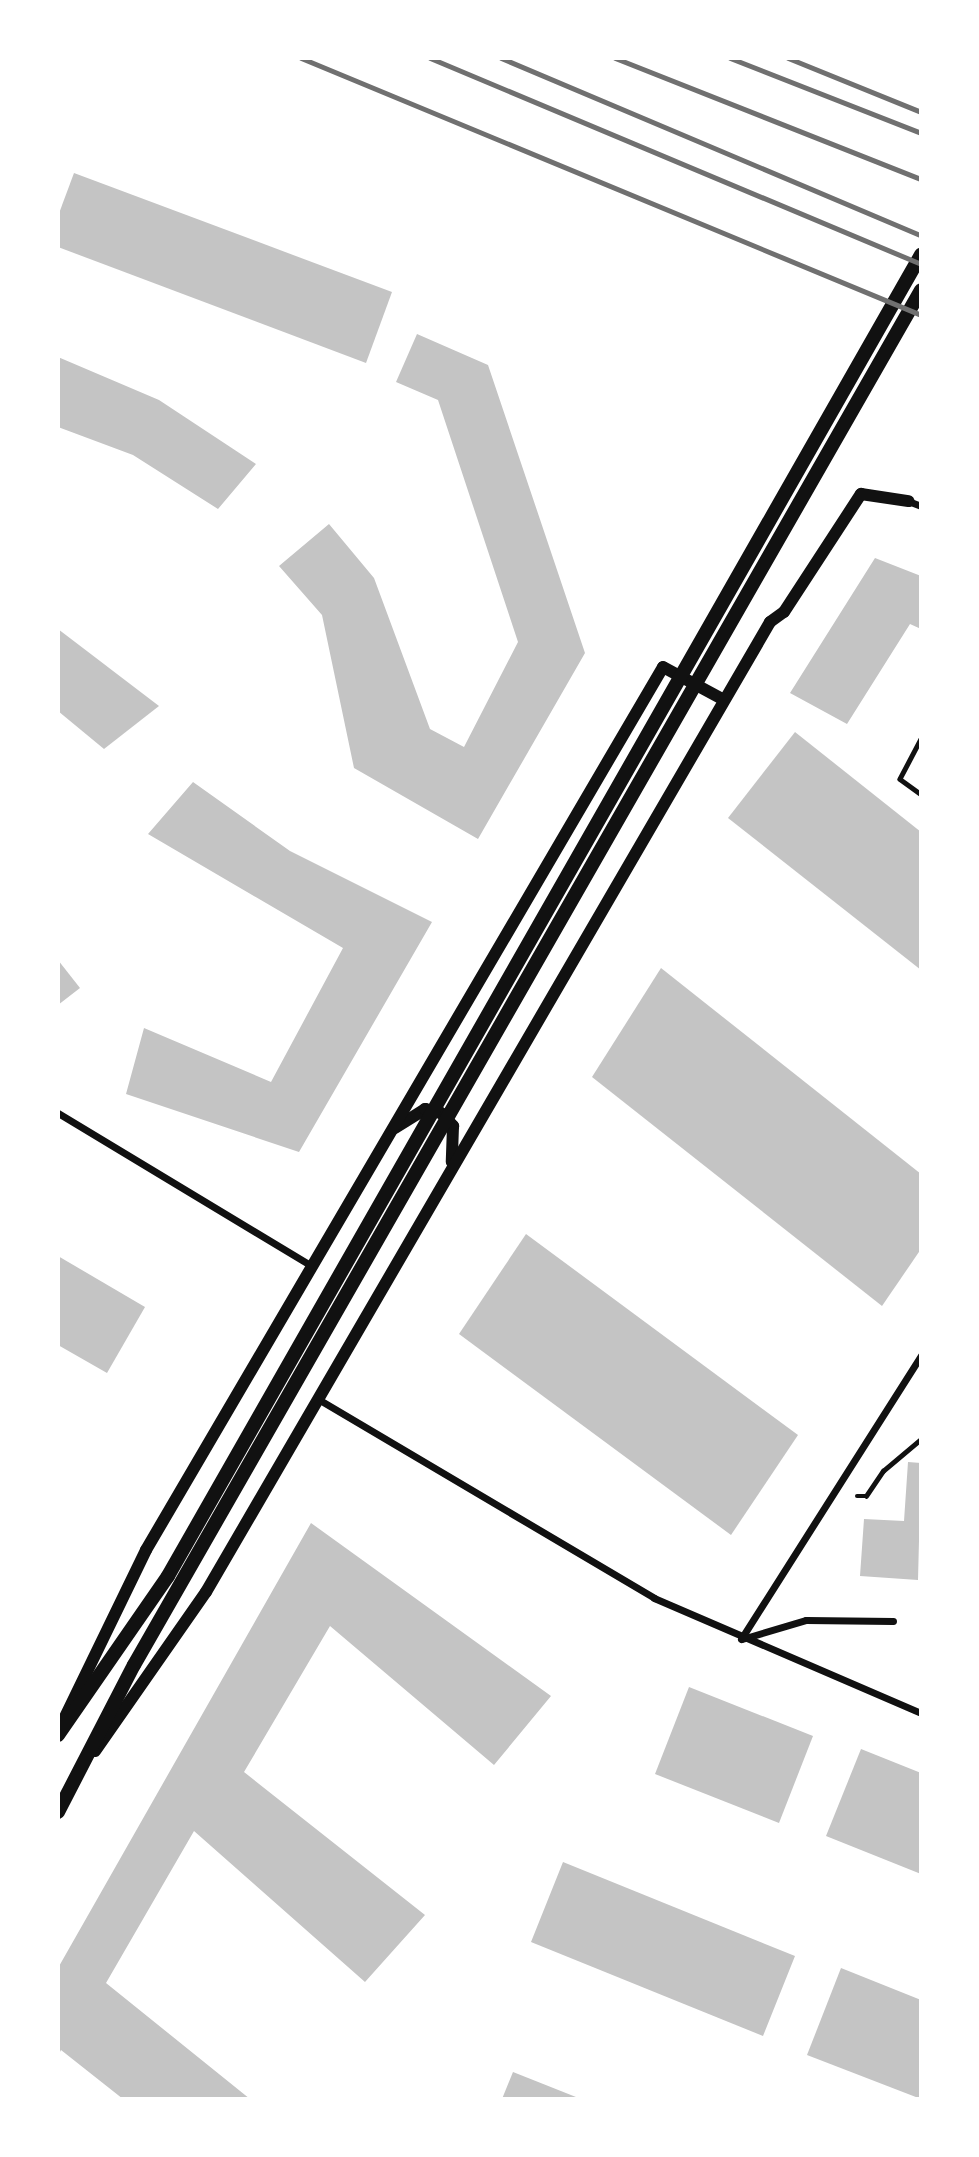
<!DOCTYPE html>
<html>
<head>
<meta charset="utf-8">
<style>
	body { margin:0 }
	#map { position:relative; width:979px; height:2157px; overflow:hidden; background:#fff; font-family:Manrope,sans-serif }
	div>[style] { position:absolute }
	.building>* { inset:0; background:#c4c4c4 }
	.path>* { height:4.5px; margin:-2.25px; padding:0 2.25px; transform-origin:2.25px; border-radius:2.25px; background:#111 }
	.minor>* { height:7px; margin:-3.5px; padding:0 3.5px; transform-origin:3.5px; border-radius:3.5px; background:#111 }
	.tertiary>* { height:12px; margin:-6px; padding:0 6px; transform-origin:6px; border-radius:6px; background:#111 }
	.secondary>* { height:14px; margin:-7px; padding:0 7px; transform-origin:7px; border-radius:7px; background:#111 }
	.rail>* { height:5px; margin:-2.5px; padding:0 2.5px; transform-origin:2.5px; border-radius:2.5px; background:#707070 }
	span { translate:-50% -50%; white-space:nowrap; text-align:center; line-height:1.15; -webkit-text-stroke:5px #fff; paint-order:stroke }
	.frame { position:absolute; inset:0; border:60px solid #fff; pointer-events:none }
</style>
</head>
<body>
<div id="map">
	<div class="building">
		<div style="clip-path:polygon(74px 173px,392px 292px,366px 363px,58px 247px,58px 216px)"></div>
		<div style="clip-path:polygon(417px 334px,488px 365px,585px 653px,478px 839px,354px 768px,322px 615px,279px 566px,329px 524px,374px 578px,430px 729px,464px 747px,518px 642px,438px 400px,396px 382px)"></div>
		<div style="clip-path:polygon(58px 357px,159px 400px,256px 464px,218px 509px,133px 455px,58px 427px)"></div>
		<div style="clip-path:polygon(875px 558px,921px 576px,921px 629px,910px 624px,847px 724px,790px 693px)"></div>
		<div style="clip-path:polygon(58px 629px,159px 706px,104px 749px,58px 711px)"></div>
		<div style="clip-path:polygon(795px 732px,921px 832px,921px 970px,728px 818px)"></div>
		<div style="clip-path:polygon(193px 782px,290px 851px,432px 922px,299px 1152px,126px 1094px,144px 1028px,271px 1082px,343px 948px,148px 834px)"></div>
		<div style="clip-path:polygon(58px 960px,80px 988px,58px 1005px)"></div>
		<div style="clip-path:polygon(661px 968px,921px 1174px,921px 1249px,882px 1306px,592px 1077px)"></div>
		<div style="clip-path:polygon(526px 1234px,798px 1435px,731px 1535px,459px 1334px)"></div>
		<div style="clip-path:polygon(58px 1256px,145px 1307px,107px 1373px,58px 1345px)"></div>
		<div style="clip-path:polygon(908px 1462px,921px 1463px,918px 1580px,860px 1576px,864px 1519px,904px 1521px)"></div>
		<div style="clip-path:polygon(311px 1523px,551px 1696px,494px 1765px,330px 1626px,244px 1772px,425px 1915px,365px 1982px,194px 1831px,106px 1983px,250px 2099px,123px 2099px,61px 2050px,58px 2056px,58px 1968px)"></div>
		<div style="clip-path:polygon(689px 1687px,813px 1736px,779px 1823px,655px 1774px)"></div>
		<div style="clip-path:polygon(861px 1749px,921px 1773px,921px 1874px,826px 1836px)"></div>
		<div style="clip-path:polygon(563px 1862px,795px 1956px,763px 2036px,531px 1942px)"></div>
		<div style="clip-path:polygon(841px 1968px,921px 2000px,921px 2099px,807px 2055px)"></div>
		<div style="clip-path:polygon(513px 2072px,581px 2099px,502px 2099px)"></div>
	</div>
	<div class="path">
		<div style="left:921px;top:739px;width:45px;rotate:117.7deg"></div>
		<div style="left:900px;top:779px;width:26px;rotate:36deg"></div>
		<div style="left:857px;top:1496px;width:9px"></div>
		<div style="left:866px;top:1496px;width:30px;rotate:-56deg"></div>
		<div style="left:883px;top:1471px;width:50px;rotate:-40.1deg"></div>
	</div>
	<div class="minor">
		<div style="left:908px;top:501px;width:14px;rotate:21deg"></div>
		<div style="left:58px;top:1113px;width:294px;rotate:31.1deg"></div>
		<div style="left:318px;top:1399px;width:391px;rotate:30.6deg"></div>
		<div style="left:654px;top:1598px;width:291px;rotate:23.3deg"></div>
		<div style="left:741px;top:1639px;width:336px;rotate:-57.6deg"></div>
		<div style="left:742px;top:1639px;width:67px;rotate:-16.5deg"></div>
		<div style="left:806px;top:1620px;width:87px;rotate:0.7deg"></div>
	</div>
	<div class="tertiary">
		<div style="left:395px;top:1128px;width:36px;rotate:-32deg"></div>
		<div style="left:425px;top:1109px;width:16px;rotate:14deg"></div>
		<div style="left:441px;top:1113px;width:18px;rotate:47deg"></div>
		<div style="left:453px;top:1126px;width:36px;rotate:92deg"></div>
		<div style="left:64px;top:1719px;width:188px;rotate:-64.1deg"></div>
		<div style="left:146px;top:1550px;width:1023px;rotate:-59.65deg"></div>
		<div style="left:663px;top:667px;width:69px;rotate:28.4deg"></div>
		<div style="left:95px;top:1751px;width:194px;rotate:-55.1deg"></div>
		<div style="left:206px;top:1592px;width:1122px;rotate:-59.82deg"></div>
		<div style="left:770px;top:622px;width:17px;rotate:-36deg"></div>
		<div style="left:784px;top:612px;width:141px;rotate:-56.9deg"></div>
		<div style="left:861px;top:494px;width:48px;rotate:8.5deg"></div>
	</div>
	<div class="secondary">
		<div style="left:58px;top:1735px;width:193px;rotate:-55.3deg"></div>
		<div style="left:168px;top:1576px;width:1521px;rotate:-60.32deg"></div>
		<div style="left:58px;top:1812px;width:165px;rotate:-62.7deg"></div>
		<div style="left:134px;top:1665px;width:1584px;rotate:-60.21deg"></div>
	</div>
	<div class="rail">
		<div style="left:301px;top:58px;width:671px;rotate:22.51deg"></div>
		<div style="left:430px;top:58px;width:532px;rotate:22.76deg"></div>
		<div style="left:501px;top:58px;width:456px;rotate:22.9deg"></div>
		<div style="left:615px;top:58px;width:329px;rotate:21.6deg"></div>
		<div style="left:730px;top:58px;width:205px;rotate:21.4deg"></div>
		<div style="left:788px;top:58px;width:144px;rotate:22.1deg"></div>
	</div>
	<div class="frame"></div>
</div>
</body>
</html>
